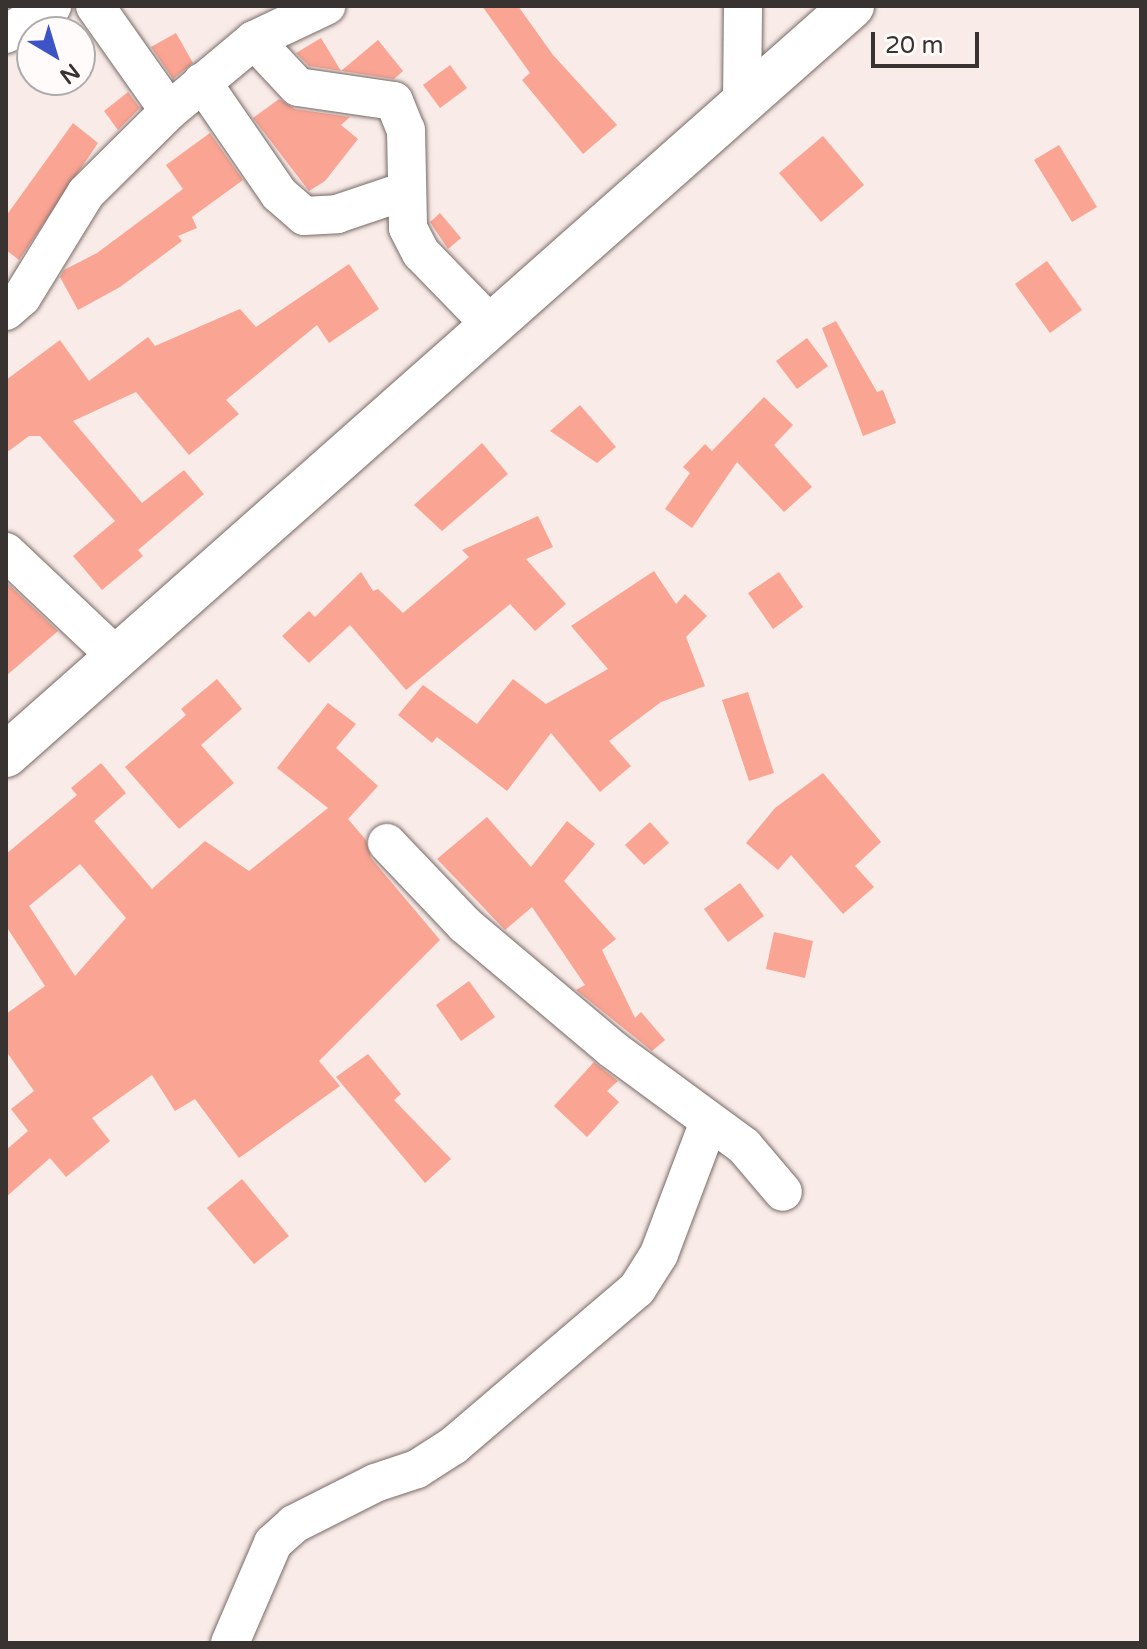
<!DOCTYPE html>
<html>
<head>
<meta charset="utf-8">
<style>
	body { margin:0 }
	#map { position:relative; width:1147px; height:1649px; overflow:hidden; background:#f9ebe7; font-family:"Varela Round",sans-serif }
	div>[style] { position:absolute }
	.building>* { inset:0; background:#faa493 }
	.roads { filter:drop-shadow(0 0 2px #776a67) drop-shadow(0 0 2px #776a67) }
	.minor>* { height:38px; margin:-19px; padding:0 19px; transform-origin:19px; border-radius:19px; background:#fff }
	.tertiary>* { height:44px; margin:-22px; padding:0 22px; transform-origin:22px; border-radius:22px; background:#fff }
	span { translate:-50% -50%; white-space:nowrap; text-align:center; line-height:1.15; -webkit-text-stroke:6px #fefbfa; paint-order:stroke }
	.frame { position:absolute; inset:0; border:8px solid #383331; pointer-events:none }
	.north { position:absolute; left:16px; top:16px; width:80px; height:80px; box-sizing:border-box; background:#fefbfa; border:2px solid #afabaa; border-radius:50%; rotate:142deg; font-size:22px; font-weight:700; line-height:32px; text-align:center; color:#383331 }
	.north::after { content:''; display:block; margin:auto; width:28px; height:36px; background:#3d54c7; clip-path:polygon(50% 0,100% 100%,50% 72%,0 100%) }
	.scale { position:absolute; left:871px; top:32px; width:108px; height:36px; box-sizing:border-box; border:4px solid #383331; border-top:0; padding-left:10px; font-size:24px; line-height:28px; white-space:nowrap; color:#383331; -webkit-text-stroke:6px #fefbfa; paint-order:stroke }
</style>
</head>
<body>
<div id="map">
	<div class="building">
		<div style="clip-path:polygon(482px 6px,518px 6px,553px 55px,617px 125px,583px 154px,522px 80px,530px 73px)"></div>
		<div style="clip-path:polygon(176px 33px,193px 63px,173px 79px,151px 47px)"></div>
		<div style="clip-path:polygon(321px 38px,341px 71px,378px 40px,403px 71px,394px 79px,309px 66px,296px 53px)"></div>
		<div style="clip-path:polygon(450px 65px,467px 88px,440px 108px,423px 85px)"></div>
		<div style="clip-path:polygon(128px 92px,140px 108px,118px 130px,104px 111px)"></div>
		<div style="clip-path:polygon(279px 99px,295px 109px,350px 117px,341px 125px,358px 139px,325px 181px,309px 191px,253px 118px)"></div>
		<div style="clip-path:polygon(73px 123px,98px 143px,19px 260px,6px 250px,6px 216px)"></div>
		<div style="clip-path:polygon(210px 133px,243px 180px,192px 217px,197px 228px,178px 236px,182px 241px,120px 287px,78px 310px,60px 277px,64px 270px,97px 253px,183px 189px,166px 165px)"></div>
		<div style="clip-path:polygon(823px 136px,864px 185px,821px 222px,779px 173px)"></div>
		<div style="clip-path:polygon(1059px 145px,1097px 207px,1072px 222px,1034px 160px)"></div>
		<div style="clip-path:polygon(440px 213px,461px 238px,448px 249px,430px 222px)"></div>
		<div style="clip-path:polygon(1047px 261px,1082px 310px,1050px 333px,1015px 284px)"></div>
		<div style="clip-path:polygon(349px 264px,379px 309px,329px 343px,317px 325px,226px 400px,239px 414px,189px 455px,136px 392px,73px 421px,142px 503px,184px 470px,204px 494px,138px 550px,143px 556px,102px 590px,73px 556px,115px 521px,40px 436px,29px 436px,6px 453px,6px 380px,60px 340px,89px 381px,148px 337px,155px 346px,240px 309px,256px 327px)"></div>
		<div style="clip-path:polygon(836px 321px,877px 392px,883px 390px,896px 423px,863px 436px,822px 328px)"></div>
		<div style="clip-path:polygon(807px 338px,828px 366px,797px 389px,776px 361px)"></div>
		<div style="clip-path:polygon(764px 397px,793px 425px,774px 445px,812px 487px,784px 512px,737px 462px,692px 528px,665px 509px,690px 473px,683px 467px,705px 444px,712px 451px)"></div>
		<div style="clip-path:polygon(580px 405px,616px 447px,597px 463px,550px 431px)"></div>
		<div style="clip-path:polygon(482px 443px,508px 474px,442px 531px,414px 505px)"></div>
		<div style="clip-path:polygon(538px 516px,553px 547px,526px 559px,566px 604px,535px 631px,510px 604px,406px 690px,350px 625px,309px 663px,282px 636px,309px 611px,315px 617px,361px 572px,373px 591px,378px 589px,403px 613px,469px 557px,462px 550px)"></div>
		<div style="clip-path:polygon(654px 571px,676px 604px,685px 594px,707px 616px,686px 637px,705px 686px,661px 702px,609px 741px,631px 766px,600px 792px,551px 733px,507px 791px,437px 737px,432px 743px,398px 715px,423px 685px,477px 724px,513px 679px,546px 704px,608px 669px,571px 626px)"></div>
		<div style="clip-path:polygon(779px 572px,803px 607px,773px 629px,748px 593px)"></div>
		<div style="clip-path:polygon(6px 582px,58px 631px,6px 676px)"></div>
		<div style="clip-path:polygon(217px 679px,242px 709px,201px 745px,234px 783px,179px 829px,125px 767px,186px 715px,181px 709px)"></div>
		<div style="clip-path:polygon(748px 692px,774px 773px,749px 781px,722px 700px)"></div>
		<div style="clip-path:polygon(evenodd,328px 703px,356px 724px,336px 748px,378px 786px,348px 819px,366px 840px,371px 858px,440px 940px,319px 1061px,340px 1086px,239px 1158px,195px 1099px,175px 1111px,152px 1075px,92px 1118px,110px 1141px,66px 1177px,50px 1158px,6px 1197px,6px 1150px,28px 1131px,11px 1109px,34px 1091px,6px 1051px,6px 1014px,45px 986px,6px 926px,6px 854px,77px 795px,71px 788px,101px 763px,126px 793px,94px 821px,152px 889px,205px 841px,249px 871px,328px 808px,277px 768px,328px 703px,80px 864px,126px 918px,75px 976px,29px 906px,80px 864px)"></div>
		<div style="clip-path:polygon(823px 773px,881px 842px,855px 866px,874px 887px,843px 914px,791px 855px,778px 870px,746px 843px,775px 808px)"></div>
		<div style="clip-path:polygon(487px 817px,531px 867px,567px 821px,595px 844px,564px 881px,616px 939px,602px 950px,635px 1018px,641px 1012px,665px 1040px,652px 1051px,576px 990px,585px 985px,532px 907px,505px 930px,437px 859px)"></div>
		<div style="clip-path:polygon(650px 822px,669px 843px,644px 865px,625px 845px)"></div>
		<div style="clip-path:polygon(740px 883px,764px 916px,728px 942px,704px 909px)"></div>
		<div style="clip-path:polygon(774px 932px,813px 941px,805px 978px,766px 969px)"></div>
		<div style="clip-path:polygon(469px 981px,495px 1017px,461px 1041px,436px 1005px)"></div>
		<div style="clip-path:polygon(368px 1054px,401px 1094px,394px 1100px,451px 1159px,425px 1183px,336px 1077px)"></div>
		<div style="clip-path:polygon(594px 1062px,618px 1081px,607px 1091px,619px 1102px,587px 1137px,554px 1106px)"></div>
		<div style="clip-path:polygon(242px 1179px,289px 1236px,254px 1264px,207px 1208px)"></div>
	</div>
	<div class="roads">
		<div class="minor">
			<div style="left:95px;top:6px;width:128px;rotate:54.8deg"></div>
			<div style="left:6px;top:34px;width:54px;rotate:-31.3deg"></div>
			<div style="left:254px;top:40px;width:64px;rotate:46.9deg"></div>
			<div style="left:298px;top:87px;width:97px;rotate:8.3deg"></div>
			<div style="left:394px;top:101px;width:31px;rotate:68deg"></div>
			<div style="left:406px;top:130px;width:98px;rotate:88.8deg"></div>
			<div style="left:408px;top:228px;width:28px;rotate:63deg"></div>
			<div style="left:421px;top:253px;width:100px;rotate:45.8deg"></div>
			<div style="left:202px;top:82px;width:136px;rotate:55.5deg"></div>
			<div style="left:279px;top:194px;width:33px;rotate:41deg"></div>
			<div style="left:304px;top:216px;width:33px;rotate:-3deg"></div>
			<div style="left:337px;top:214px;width:72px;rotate:-18.7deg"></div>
			<div style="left:742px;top:104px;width:98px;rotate:-89.4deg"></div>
			<div style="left:6px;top:311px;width:21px;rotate:-41deg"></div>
			<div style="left:22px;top:297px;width:122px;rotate:-58.4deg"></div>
			<div style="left:86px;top:193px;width:117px;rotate:-44.7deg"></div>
			<div style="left:169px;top:111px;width:111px;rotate:-39.9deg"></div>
			<div style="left:254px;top:40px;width:80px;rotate:-25.3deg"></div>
			<div style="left:6px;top:552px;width:151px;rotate:43.4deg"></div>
			<div style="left:387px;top:843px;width:113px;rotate:46.4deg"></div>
			<div style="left:465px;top:925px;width:192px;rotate:40.1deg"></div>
			<div style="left:612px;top:1049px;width:164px;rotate:36.3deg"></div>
			<div style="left:744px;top:1146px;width:60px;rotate:49.7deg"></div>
			<div style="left:230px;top:1643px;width:109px;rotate:-66.7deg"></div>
			<div style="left:273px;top:1543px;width:28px;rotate:-42deg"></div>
			<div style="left:294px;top:1524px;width:91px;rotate:-26.8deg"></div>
			<div style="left:375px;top:1483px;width:44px;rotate:-18.4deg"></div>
			<div style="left:417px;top:1469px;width:43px;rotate:-32.6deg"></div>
			<div style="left:453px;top:1446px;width:242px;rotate:-40.5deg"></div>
			<div style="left:637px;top:1289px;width:41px;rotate:-57.8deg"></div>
			<div style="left:659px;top:1254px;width:141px;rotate:-69.3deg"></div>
		</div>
		<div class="tertiary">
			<div style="left:6px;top:755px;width:1130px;rotate:-41.52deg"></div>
		</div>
	</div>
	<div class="frame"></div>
	<div class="north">N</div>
	<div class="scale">20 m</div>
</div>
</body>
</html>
